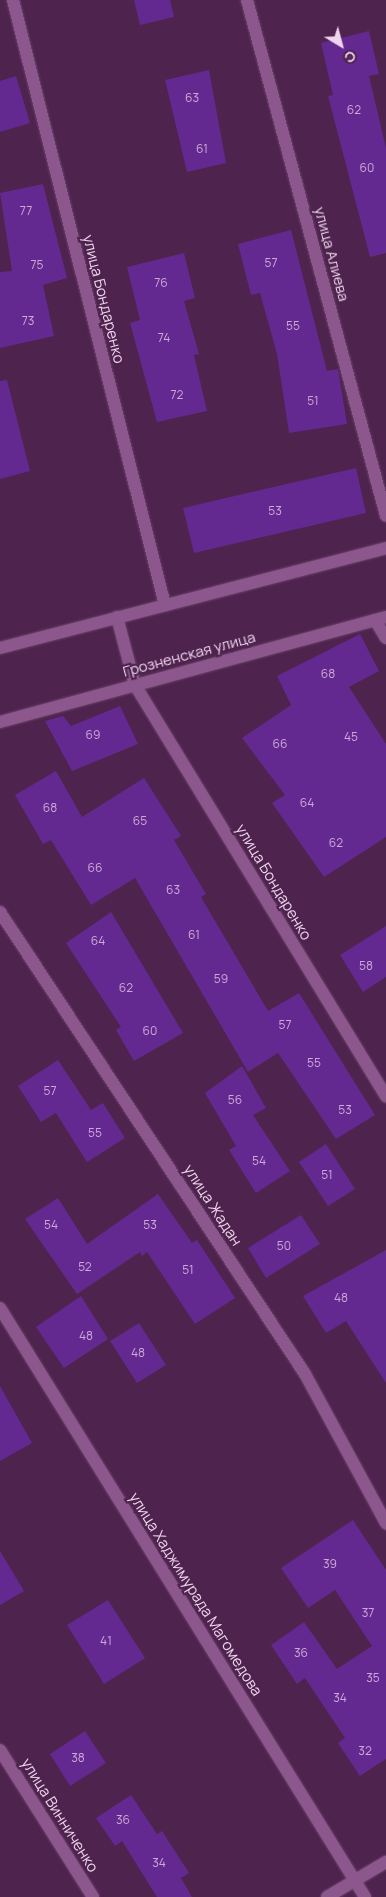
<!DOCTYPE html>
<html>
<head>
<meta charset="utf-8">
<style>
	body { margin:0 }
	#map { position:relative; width:386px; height:1897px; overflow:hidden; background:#4e234e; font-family:Manrope,sans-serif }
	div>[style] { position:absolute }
	.building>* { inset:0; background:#642990 }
	.roads { filter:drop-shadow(0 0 1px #6b436b) drop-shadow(0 0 1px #6b436b) }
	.minor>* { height:12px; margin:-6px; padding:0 6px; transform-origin:6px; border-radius:6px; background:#8c578c }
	span { translate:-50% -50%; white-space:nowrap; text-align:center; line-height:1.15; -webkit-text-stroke:4.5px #4e234e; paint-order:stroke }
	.number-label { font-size:12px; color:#cca9d6 }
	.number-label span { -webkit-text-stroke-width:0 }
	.street-label { font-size:15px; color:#efd4ee }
	.north { position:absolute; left:316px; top:20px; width:50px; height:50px; -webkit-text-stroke:4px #4e234e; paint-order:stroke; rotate:143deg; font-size:14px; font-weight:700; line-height:20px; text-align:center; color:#efd4ee }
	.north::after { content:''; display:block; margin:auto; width:18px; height:22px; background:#efd4ee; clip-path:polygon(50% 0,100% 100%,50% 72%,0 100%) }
</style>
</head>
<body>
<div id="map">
	<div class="building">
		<div style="clip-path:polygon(134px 0,170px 0,174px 17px,140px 25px)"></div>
		<div style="clip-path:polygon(369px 31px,379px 74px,369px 76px,386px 148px,386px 253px,370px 257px,328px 96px,333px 95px,321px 43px)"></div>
		<div style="clip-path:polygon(209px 70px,226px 163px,187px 172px,165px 80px)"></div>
		<div style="clip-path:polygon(16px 76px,30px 123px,0 132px,0 81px)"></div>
		<div style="clip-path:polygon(43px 184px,67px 278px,43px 285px,54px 336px,0 348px,0 272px,12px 271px,0 193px)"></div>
		<div style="clip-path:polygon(291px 230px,327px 371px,338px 369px,347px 424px,289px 433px,277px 354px,260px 293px,251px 295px,238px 244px)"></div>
		<div style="clip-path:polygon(184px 253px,195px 298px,184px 301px,199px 354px,194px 355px,207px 411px,157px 422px,130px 323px,140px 320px,127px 267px)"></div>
		<div style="clip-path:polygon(7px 380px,30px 471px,0 479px,0 381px)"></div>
		<div style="clip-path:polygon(356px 468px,366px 513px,194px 553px,183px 508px)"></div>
		<div style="clip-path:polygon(360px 634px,379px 671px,349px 687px,386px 744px,386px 837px,324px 877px,272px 803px,285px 795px,242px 738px,291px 705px,277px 676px)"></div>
		<div style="clip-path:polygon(120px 706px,138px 744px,72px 771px,45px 721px,63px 716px,71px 726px)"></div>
		<div style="clip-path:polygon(56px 771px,82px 817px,144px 778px,181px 836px,174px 840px,206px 894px,201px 897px,268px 1011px,299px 993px,375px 1115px,336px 1139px,278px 1053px,248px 1072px,135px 878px,91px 905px,51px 840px,43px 844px,15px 795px)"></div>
		<div style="clip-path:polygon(111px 912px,183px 1033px,134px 1061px,116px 1030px,121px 1027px,66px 943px)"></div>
		<div style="clip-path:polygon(386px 926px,386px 977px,363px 992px,340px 955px)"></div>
		<div style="clip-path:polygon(58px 1060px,91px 1110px,103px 1103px,125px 1138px,87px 1162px,56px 1113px,41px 1122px,18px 1086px)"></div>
		<div style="clip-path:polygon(242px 1066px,266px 1108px,253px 1115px,290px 1171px,256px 1193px,229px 1150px,236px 1146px,205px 1093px)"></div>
		<div style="clip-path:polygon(326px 1144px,355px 1189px,328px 1206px,299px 1162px)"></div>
		<div style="clip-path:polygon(158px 1194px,192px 1243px,197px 1240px,235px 1298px,195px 1324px,147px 1252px,142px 1256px,140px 1252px,77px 1294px,25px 1219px,58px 1198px,87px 1244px)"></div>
		<div style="clip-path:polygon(301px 1215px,320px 1244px,266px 1278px,248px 1248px)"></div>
		<div style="clip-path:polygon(386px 1250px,386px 1383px,346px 1321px,326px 1333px,303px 1296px)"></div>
		<div style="clip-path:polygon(81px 1296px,108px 1339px,64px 1368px,36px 1327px)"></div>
		<div style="clip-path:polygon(139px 1323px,166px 1365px,137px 1383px,110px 1341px)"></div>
		<div style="clip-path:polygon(0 1386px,32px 1443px,0 1461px)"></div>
		<div style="clip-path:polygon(353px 1520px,386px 1570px,386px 1759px,360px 1776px,338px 1743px,345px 1738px,305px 1678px,297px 1684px,271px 1645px,304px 1622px,337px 1669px,372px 1646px,335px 1590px,308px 1608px,281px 1568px)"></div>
		<div style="clip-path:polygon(0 1551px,24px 1591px,0 1605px)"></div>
		<div style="clip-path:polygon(108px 1600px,145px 1658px,104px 1684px,67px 1625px)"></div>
		<div style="clip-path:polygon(85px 1731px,106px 1763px,70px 1786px,50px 1754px)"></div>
		<div style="clip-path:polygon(131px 1795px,157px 1834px,162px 1831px,189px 1873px,181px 1878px,192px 1897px,157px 1897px,122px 1841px,115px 1846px,96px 1818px)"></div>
	</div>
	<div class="roads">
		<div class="minor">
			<div style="left:13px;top:0;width:624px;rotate:75.9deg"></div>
			<div style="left:247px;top:0;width:534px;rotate:74.92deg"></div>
			<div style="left:117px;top:617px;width:70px;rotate:75.2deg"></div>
			<div style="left:135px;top:685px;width:482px;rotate:58.6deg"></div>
			<div style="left:375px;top:620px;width:21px;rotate:59deg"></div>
			<div style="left:0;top:648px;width:399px;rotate:-14.5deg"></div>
			<div style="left:0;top:722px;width:400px;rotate:-15.2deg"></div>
			<div style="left:0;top:912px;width:554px;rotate:56.57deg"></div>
			<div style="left:305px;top:1374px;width:170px;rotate:61.5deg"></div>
			<div style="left:0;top:1308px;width:693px;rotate:58.21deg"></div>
			<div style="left:0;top:1750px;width:174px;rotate:57.7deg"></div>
			<div style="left:327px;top:1897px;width:69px;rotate:-30.7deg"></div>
		</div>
	</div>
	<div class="number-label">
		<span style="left:192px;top:98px">63</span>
		<span style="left:354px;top:110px">62</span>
		<span style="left:202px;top:149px">61</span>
		<span style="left:367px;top:168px">60</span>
		<span style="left:26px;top:211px">77</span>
		<span style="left:271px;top:263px">57</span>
		<span style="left:37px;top:265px">75</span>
		<span style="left:161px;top:283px">76</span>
		<span style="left:28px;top:321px">73</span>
		<span style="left:293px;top:326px">55</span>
		<span style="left:164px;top:338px">74</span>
		<span style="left:177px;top:395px">72</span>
		<span style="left:313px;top:401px">51</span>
		<span style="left:275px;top:511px">53</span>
		<span style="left:328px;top:674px">68</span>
		<span style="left:93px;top:735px">69</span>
		<span style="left:351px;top:737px">45</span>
		<span style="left:280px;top:744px">66</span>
		<span style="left:307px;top:803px">64</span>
		<span style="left:50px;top:808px">68</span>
		<span style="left:140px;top:821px">65</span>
		<span style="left:336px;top:843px">62</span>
		<span style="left:95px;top:868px">66</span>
		<span style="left:173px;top:890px">63</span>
		<span style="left:194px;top:935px">61</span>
		<span style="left:98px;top:941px">64</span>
		<span style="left:366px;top:966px">58</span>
		<span style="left:221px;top:979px">59</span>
		<span style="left:126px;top:988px">62</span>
		<span style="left:285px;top:1025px">57</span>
		<span style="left:150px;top:1031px">60</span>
		<span style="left:314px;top:1063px">55</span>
		<span style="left:50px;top:1091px">57</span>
		<span style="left:235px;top:1100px">56</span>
		<span style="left:345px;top:1110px">53</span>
		<span style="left:95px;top:1133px">55</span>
		<span style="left:259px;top:1161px">54</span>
		<span style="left:327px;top:1175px">51</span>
		<span style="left:51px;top:1225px">54</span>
		<span style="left:150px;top:1225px">53</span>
		<span style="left:284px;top:1246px">50</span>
		<span style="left:85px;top:1267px">52</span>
		<span style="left:188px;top:1270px">51</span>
		<span style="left:341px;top:1298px">48</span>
		<span style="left:86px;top:1336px">48</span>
		<span style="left:138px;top:1353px">48</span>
		<span style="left:330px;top:1564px">39</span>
		<span style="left:368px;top:1613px">37</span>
		<span style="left:106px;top:1641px">41</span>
		<span style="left:301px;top:1653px">36</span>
		<span style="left:373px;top:1678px">35</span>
		<span style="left:340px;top:1698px">34</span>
		<span style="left:365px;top:1751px">32</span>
		<span style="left:78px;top:1758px">38</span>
		<span style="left:123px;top:1820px">36</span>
		<span style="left:159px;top:1863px">34</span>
	</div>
	<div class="street-label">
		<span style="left:332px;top:254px;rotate:75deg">улица Алиева</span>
		<span style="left:104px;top:299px;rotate:76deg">улица Бондаренко</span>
		<span style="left:189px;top:654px;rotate:-15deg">Грозненская улица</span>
		<span style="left:274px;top:882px;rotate:59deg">улица Бондаренко</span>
		<span style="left:213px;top:1205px;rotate:57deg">улица Жадан</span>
		<span style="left:196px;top:1594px;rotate:58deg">улица Хаджимурада Магомедова</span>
		<span style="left:60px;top:1815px;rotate:58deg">улица Винниченко</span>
	</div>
	<div class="north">С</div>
</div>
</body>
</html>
